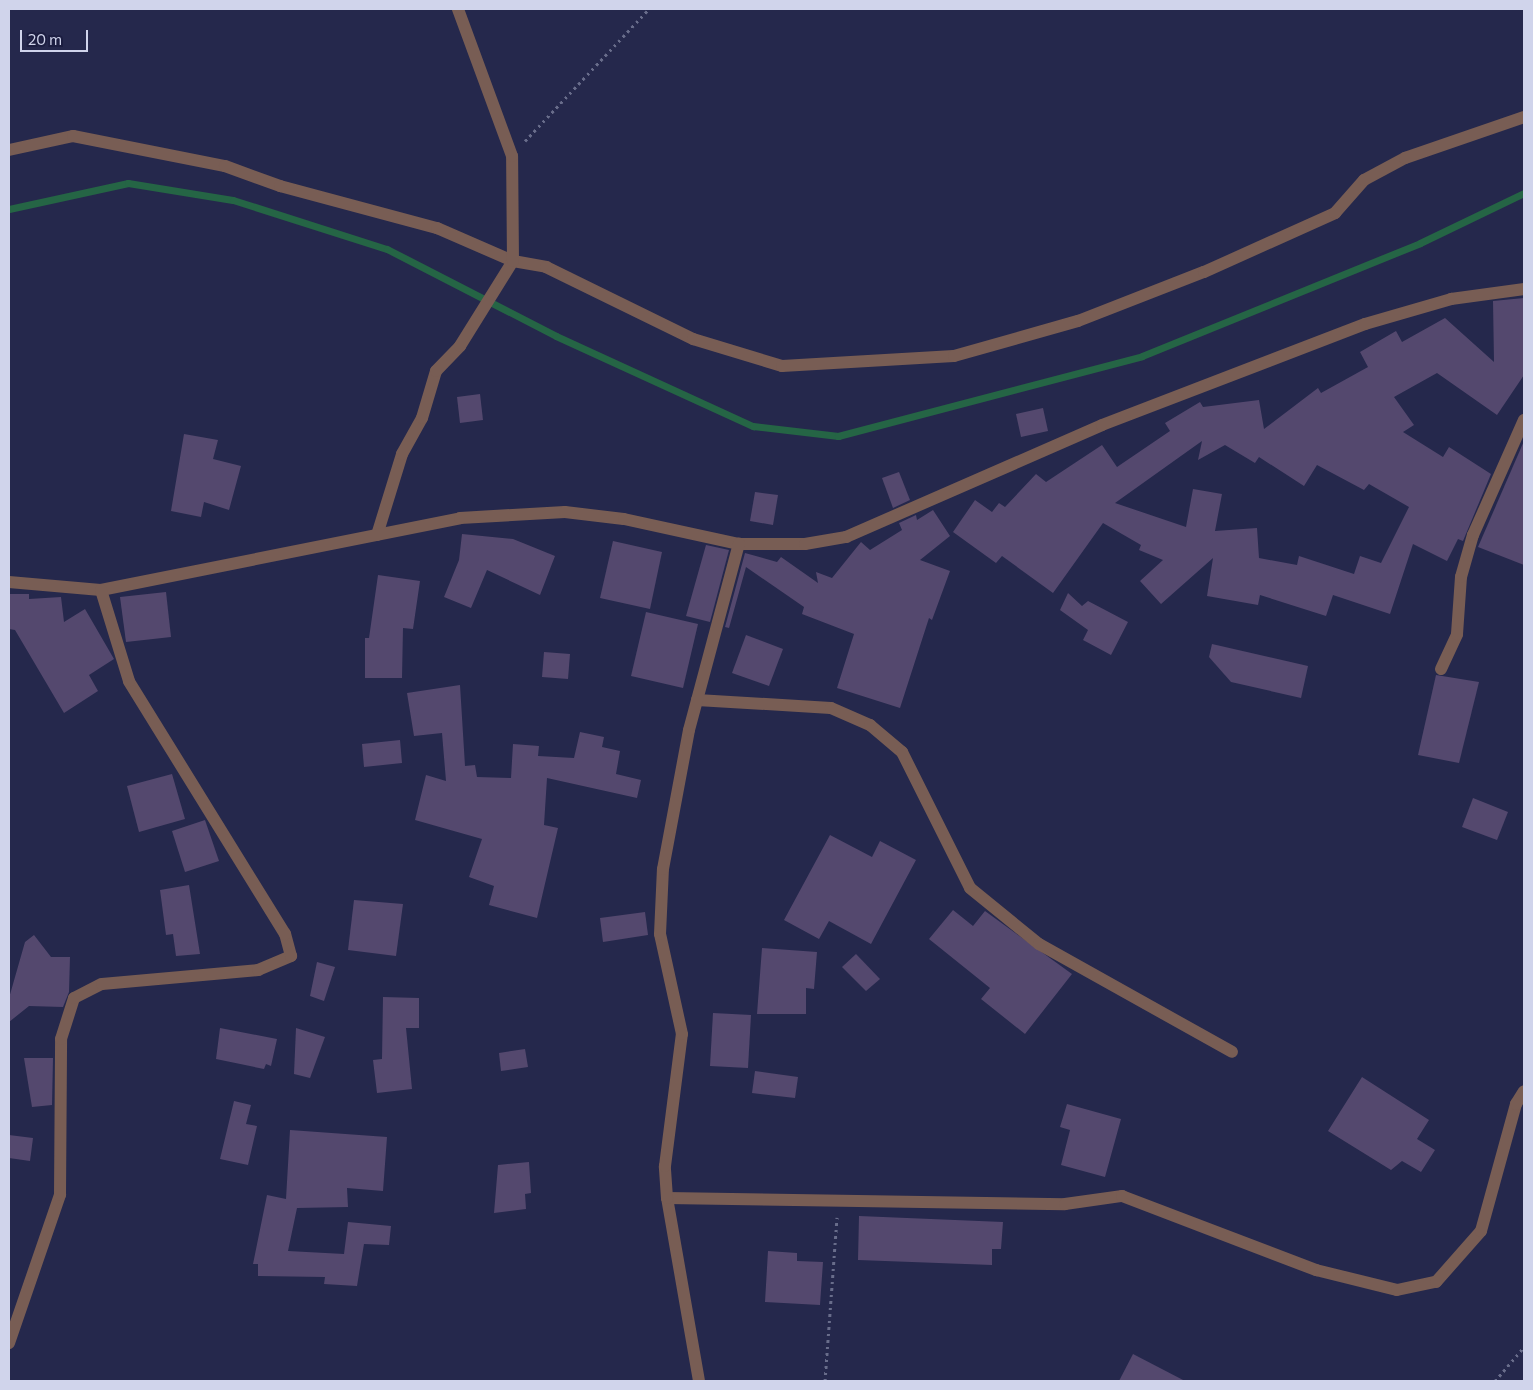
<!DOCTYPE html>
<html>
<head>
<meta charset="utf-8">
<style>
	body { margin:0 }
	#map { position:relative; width:1533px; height:1390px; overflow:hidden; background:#25284c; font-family:Commissioner,sans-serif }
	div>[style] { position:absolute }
	.stream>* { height:7px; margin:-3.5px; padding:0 3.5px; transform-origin:3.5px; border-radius:3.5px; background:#256545 }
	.building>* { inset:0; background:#54486e }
	.path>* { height:3px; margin-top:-1.5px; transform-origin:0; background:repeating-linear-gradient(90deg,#696d8b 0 2.5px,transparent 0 6.5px) }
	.minor>* { height:12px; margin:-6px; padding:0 6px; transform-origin:6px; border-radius:6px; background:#785d54 }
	span { translate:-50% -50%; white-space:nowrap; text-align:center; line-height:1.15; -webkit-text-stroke:4.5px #1c1e41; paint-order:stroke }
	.frame { position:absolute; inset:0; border:10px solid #d0d4eb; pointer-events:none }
	.scale { position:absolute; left:20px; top:30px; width:68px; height:22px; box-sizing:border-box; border:2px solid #d0d4eb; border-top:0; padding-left:6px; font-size:15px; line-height:18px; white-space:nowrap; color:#d0d4eb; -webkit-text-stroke:4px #1c1e41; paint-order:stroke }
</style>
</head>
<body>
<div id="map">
	<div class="stream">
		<div style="left:9px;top:209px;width:122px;rotate:-12.3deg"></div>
		<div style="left:128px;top:183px;width:106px;rotate:9.2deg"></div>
		<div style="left:233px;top:200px;width:162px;rotate:17.7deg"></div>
		<div style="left:387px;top:249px;width:190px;rotate:27.2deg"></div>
		<div style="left:556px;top:336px;width:217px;rotate:24.6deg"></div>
		<div style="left:753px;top:426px;width:86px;rotate:6.7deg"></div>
		<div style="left:838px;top:436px;width:314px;rotate:-14.7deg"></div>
		<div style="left:1142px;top:356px;width:300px;rotate:-22.1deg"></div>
		<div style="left:1420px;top:243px;width:115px;rotate:-25.7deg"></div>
	</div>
	<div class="building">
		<div style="clip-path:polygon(evenodd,1524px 298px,1524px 375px,1497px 415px,1437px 373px,1394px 397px,1414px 425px,1403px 432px,1443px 457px,1449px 447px,1491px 474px,1463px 541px,1458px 539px,1447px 561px,1413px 544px,1390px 614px,1333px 595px,1326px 616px,1260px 595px,1258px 605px,1207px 596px,1213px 558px,1161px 604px,1140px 581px,1163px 560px,1139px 550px,1141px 545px,1103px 523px,1053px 593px,1002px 556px,996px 563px,953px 532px,975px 500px,992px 512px,999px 503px,1005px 507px,1036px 474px,1046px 482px,1102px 445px,1117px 467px,1170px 431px,1165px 423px,1200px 402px,1203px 407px,1259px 400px,1264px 429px,1318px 388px,1321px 393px,1368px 367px,1360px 352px,1396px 331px,1402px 342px,1445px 318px,1494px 362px,1493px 301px,1524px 298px,1202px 441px,1198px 460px,1225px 445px,1255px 463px,1259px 457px,1304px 486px,1317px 465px,1364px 490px,1369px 484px,1409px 507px,1381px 563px,1360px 556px,1354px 574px,1299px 556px,1297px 565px,1259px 558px,1257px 528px,1215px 531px,1222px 494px,1193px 489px,1186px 527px,1115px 503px,1202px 441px)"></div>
		<div style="clip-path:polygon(480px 394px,483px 420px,460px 423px,457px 397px)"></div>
		<div style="clip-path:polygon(1043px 408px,1048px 431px,1021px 437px,1016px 414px)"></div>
		<div style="clip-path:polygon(184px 434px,218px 440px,213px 459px,241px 466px,229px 510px,204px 502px,201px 517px,171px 511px)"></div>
		<div style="clip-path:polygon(1524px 441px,1524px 565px,1478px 547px)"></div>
		<div style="clip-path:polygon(899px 472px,910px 500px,893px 508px,882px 478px)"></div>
		<div style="clip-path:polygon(755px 492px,778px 495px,773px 525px,750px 521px)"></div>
		<div style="clip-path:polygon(933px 510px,950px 536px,920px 560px,950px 571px,932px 620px,929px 618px,900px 708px,837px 688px,854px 634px,802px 614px,804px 607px,746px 567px,729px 628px,725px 627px,745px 553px,777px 562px,781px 557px,818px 583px,816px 572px,832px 578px,861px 542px,870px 550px,902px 530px,899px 523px,916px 515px,917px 520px)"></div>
		<div style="clip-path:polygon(462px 534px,513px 539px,555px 556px,540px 595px,487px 570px,471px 608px,444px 597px,459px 560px)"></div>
		<div style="clip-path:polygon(613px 541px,662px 552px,650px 609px,600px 598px)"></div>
		<div style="clip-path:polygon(706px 545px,729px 550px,710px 622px,686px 616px)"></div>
		<div style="clip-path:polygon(378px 575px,420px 581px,413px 629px,403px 628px,402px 678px,365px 678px,365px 638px,369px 638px)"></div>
		<div style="clip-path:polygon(166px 592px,171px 637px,126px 642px,120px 597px)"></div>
		<div style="clip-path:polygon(1068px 593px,1082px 606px,1088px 601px,1128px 622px,1111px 655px,1083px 640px,1088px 630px,1060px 610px)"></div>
		<div style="clip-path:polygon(9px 594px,29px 594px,29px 599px,61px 597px,64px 622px,85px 609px,114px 659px,89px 675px,98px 691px,64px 713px,15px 630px,9px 629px)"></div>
		<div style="clip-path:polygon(646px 612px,698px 624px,683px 688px,631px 676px)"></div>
		<div style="clip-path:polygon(746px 635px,783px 649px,769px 686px,732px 673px)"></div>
		<div style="clip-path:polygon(1212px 644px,1308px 666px,1301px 698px,1231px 682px,1209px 657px)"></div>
		<div style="clip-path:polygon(544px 652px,570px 654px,568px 679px,542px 677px)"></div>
		<div style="clip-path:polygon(1436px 675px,1479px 682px,1459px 763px,1418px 755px)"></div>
		<div style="clip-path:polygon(460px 685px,465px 766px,475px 765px,477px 777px,511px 778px,513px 744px,539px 746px,538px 756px,574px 758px,580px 732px,604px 737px,602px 747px,620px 751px,616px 774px,641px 780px,637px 798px,547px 778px,544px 825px,558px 828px,537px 918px,489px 905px,494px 886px,469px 877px,482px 839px,415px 820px,426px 775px,446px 781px,442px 733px,414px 736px,407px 693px)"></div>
		<div style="clip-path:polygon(400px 740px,402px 763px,364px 767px,362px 744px)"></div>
		<div style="clip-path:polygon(172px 774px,185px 819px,139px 832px,127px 786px)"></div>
		<div style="clip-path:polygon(1473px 798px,1508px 812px,1497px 840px,1462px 827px)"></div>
		<div style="clip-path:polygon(205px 820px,219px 861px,185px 872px,172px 831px)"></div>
		<div style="clip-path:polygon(830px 835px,872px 857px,880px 841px,916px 860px,871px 944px,829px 921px,819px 939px,784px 920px)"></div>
		<div style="clip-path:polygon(189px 885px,200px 954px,176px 956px,173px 934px,166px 935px,160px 890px)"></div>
		<div style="clip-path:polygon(354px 900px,403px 904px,396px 956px,348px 950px)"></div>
		<div style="clip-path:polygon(953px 910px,973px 926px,985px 911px,1072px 974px,1025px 1034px,981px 999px,990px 988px,929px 939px)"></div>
		<div style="clip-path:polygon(645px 912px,648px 935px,603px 942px,600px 918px)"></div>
		<div style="clip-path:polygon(34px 935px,51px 957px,70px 957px,69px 992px,63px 1007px,29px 1006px,9px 1022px,9px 998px,25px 942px)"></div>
		<div style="clip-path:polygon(762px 948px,817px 952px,814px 989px,806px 988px,806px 1014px,757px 1014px)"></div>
		<div style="clip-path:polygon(856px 954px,880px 979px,866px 991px,842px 967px)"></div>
		<div style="clip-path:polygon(317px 962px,335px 967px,324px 1001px,310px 996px)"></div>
		<div style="clip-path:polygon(383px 997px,419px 998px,419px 1028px,406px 1028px,412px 1089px,377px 1093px,373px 1060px,382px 1059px)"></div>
		<div style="clip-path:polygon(713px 1013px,751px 1015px,748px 1068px,710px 1066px)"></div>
		<div style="clip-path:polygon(220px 1028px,277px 1039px,271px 1066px,266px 1064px,264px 1069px,216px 1059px)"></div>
		<div style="clip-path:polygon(296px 1028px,325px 1037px,310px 1078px,294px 1074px)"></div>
		<div style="clip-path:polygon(525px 1049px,528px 1067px,501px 1071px,499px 1053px)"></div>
		<div style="clip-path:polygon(24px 1058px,53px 1058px,52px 1105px,32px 1107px)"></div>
		<div style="clip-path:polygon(755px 1071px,798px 1077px,795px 1098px,752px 1093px)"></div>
		<div style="clip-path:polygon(1362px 1077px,1429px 1120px,1417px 1139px,1435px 1150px,1421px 1172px,1402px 1161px,1391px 1170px,1328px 1131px)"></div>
		<div style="clip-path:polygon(234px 1101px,251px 1105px,246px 1124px,257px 1126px,248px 1165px,220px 1159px)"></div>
		<div style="clip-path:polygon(1067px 1104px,1121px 1119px,1105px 1177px,1061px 1165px,1070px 1130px,1060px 1127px)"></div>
		<div style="clip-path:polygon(290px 1130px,387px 1137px,383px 1191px,347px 1188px,348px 1207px,297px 1208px,288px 1251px,344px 1254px,348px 1222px,391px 1226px,389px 1245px,364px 1244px,357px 1286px,324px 1284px,325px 1277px,258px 1276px,258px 1264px,253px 1264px,267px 1195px,286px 1199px)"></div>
		<div style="clip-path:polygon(9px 1135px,33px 1138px,30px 1161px,9px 1158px)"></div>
		<div style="clip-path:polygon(529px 1162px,531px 1193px,525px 1194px,526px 1209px,494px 1213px,498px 1165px)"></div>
		<div style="clip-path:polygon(859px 1216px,1003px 1222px,1001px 1249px,992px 1249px,992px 1265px,858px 1260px)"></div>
		<div style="clip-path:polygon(768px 1251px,797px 1253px,797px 1261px,823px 1262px,820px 1305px,765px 1302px)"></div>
		<div style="clip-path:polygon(1133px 1354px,1185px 1381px,1119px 1381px)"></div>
	</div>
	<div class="path">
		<div style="left:525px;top:141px;width:181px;rotate:-46.8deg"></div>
		<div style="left:825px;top:1381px;width:164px;rotate:-85.8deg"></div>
		<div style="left:1495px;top:1381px;width:45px;rotate:-49.5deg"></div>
	</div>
	<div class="minor">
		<div style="left:9px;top:150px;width:66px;rotate:-12.3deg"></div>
		<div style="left:73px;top:136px;width:155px;rotate:11.2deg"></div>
		<div style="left:225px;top:166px;width:59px;rotate:20deg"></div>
		<div style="left:280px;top:186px;width:163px;rotate:15deg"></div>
		<div style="left:437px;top:228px;width:83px;rotate:23.5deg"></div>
		<div style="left:513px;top:261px;width:34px;rotate:10deg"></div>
		<div style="left:546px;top:267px;width:164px;rotate:26.1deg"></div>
		<div style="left:693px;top:339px;width:93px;rotate:16.9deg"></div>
		<div style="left:782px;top:366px;width:172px;rotate:-3.3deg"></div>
		<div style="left:954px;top:356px;width:129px;rotate:-15.8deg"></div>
		<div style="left:1078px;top:321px;width:135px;rotate:-21.3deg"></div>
		<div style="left:1204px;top:272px;width:144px;rotate:-24.2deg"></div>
		<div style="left:1335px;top:213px;width:44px;rotate:-48.7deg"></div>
		<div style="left:1364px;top:180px;width:47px;rotate:-28.2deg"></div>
		<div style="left:1405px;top:158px;width:126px;rotate:-19deg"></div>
		<div style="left:377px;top:535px;width:85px;rotate:-72.8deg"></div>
		<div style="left:402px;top:454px;width:41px;rotate:-60.9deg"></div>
		<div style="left:422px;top:418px;width:49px;rotate:-73.4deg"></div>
		<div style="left:436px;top:371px;width:35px;rotate:-46deg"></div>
		<div style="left:460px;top:346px;width:100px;rotate:-58.1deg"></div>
		<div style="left:513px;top:261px;width:105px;rotate:-90.5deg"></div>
		<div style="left:512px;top:156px;width:157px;rotate:-110.2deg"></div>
		<div style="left:9px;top:582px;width:92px;rotate:5deg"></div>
		<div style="left:101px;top:590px;width:366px;rotate:-11.3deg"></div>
		<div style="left:460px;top:518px;width:105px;rotate:-3.3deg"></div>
		<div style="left:565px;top:512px;width:59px;rotate:6.8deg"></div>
		<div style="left:624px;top:519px;width:118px;rotate:12.3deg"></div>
		<div style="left:739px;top:544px;width:66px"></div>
		<div style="left:805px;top:544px;width:42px;rotate:-9.7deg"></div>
		<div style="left:846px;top:537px;width:279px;rotate:-23.6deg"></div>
		<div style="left:1102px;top:425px;width:282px;rotate:-21deg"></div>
		<div style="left:1365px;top:324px;width:90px;rotate:-16.2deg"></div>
		<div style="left:1451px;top:299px;width:74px;rotate:-7.8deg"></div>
		<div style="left:1441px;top:669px;width:38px;rotate:-65deg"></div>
		<div style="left:1457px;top:634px;width:57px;rotate:-86deg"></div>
		<div style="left:1461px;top:577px;width:44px;rotate:-74.1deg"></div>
		<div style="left:1473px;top:535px;width:126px;rotate:-66.1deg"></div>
		<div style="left:697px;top:700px;width:134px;rotate:3.4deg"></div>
		<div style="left:831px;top:708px;width:43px;rotate:23.6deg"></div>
		<div style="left:870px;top:725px;width:42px;rotate:40.2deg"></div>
		<div style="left:902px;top:752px;width:152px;rotate:63.4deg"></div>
		<div style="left:970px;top:888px;width:89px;rotate:39.1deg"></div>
		<div style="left:1039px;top:944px;width:221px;rotate:29.2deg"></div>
		<div style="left:667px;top:1198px;width:398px;rotate:0.9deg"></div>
		<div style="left:1065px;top:1204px;width:58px;rotate:-8deg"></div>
		<div style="left:1122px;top:1196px;width:208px;rotate:20.9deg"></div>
		<div style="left:1316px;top:1270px;width:83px;rotate:13.9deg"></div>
		<div style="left:1397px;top:1290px;width:40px;rotate:-12deg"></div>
		<div style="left:1436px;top:1282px;width:68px;rotate:-48.6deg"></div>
		<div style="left:1481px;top:1231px;width:132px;rotate:-74.6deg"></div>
		<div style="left:1516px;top:1104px;width:15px;rotate:-58deg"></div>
		<div style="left:9px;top:1343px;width:157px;rotate:-71deg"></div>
		<div style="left:60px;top:1195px;width:156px;rotate:-89.6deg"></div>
		<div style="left:61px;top:1039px;width:43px;rotate:-72.4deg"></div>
		<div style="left:74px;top:998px;width:31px;rotate:-27deg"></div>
		<div style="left:102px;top:984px;width:157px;rotate:-5.1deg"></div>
		<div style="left:258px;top:970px;width:36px;rotate:-23deg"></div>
		<div style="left:291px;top:956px;width:23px;rotate:-105deg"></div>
		<div style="left:285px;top:934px;width:297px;rotate:-121.7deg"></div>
		<div style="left:129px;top:681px;width:95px;rotate:-107.1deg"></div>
		<div style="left:699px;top:1381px;width:186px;rotate:-99.9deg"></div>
		<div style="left:667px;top:1198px;width:32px;rotate:-94deg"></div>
		<div style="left:665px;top:1166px;width:133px;rotate:-82.7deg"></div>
		<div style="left:682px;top:1034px;width:102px;rotate:-102.4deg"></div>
		<div style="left:660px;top:934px;width:65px;rotate:-87.4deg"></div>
		<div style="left:663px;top:869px;width:141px;rotate:-79.4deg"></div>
		<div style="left:689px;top:730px;width:193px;rotate:-75deg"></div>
	</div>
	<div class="frame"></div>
	<div class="scale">20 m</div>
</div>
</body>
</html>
